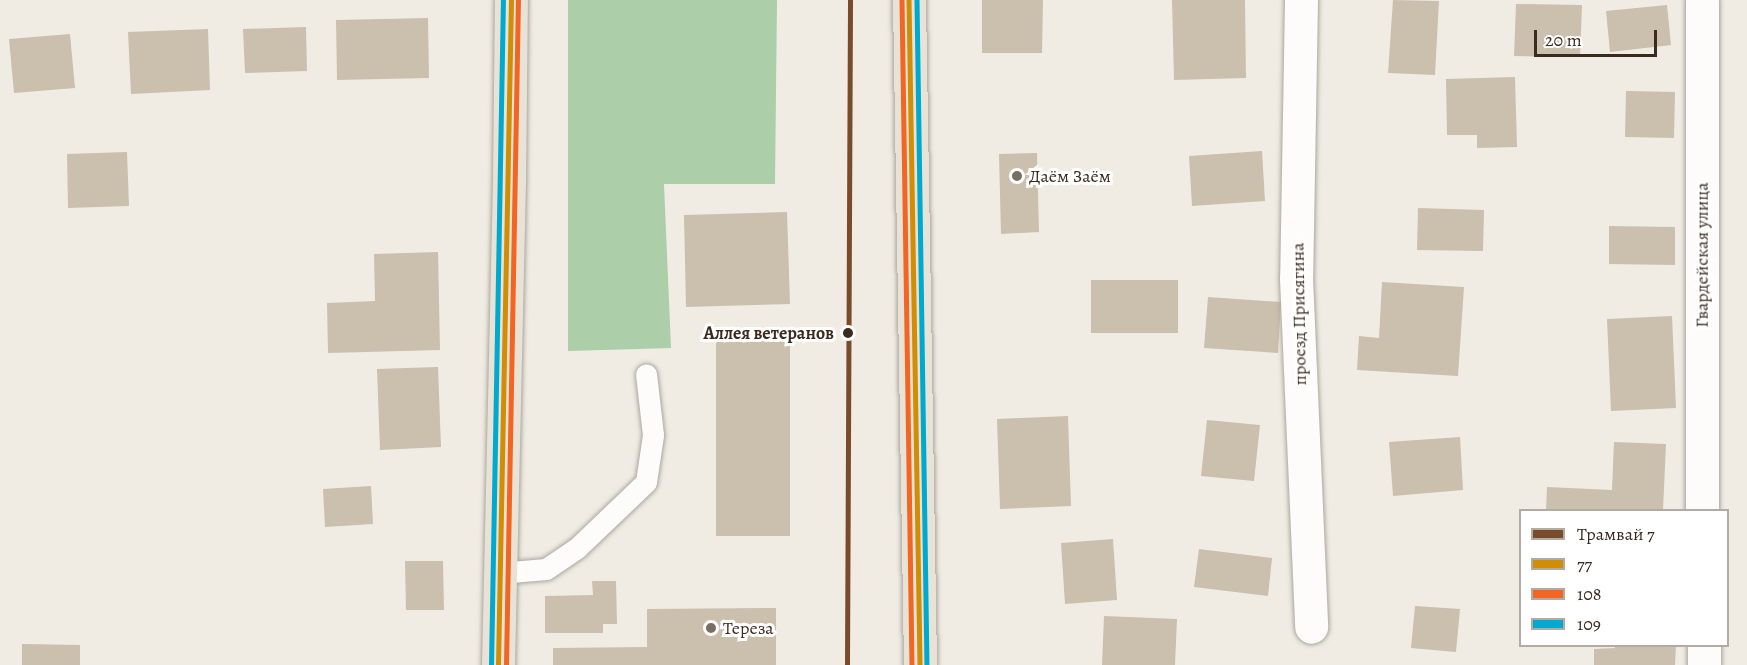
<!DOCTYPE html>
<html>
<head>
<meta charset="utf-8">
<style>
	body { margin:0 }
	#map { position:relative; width:1747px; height:665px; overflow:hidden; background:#f0ece3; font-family:Alegreya,serif }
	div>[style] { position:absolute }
	.forest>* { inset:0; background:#accea8 }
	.building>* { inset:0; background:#cbbfae }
	.roads { filter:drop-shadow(0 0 2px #aba7a0) drop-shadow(0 0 2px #aba7a0) }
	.lane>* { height:21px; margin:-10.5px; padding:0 10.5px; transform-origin:10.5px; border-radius:10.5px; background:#fdfcfb }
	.street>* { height:33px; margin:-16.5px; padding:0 16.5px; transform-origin:16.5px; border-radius:16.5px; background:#fdfcfb }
	.highway>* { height:33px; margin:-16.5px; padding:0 16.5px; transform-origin:16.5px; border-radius:16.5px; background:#e8e3d6 }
	.bus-1>* { height:4.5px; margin:-2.25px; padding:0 2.25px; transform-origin:2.25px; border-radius:2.25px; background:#d18d06 }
	.bus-2>* { height:4.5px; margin:-2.25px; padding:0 2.25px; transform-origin:2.25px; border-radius:2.25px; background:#f26522 }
	.bus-3>* { height:4.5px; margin:-2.25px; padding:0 2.25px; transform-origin:2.25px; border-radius:2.25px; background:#00a9ce }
	.tram-1>* { height:4.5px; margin:-2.25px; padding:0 2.25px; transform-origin:2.25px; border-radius:2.25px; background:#7a4b2a }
	.dots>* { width:16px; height:16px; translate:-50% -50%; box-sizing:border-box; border:3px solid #fff; border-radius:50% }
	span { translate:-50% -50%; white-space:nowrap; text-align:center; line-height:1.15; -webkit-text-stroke:6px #fff; paint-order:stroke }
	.poi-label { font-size:18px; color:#3b2a1e }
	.left { translate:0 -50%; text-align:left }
	.street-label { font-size:18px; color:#3b2a1e }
	.stop-label { font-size:18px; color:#3b2a1e; font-weight:700 }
	.right { translate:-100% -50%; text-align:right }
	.legend { position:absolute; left:1519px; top:509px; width:210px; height:138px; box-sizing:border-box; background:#fff; border:2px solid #b1aaa5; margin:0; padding:8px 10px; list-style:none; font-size:18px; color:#3b2a1e }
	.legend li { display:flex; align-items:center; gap:12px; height:30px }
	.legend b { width:30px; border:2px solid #b1aaa5 }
	.scale { position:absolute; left:1534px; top:30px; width:123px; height:27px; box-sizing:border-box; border:3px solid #3b2a1e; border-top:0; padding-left:8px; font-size:18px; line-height:21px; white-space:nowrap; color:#3b2a1e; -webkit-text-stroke:4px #fff; paint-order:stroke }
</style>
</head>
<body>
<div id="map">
	<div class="forest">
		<div style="clip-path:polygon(568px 0,777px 0,775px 184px,664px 184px,671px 348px,568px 351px)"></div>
	</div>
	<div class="building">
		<div style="clip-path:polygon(982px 0,1043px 0,1042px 53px,982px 53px)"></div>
		<div style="clip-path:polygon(1172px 0,1245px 0,1246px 78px,1174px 80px)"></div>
		<div style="clip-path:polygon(1393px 0,1439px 1px,1435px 75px,1388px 73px)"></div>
		<div style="clip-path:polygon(1516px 4px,1582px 5px,1580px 57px,1514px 56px)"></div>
		<div style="clip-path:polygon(1667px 5px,1671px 45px,1610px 52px,1606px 11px)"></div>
		<div style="clip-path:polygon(428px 18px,429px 78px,337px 80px,336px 20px)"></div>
		<div style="clip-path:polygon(306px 27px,307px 71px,245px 73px,243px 29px)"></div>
		<div style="clip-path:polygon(208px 29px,210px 90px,131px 94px,128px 32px)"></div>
		<div style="clip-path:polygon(70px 34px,75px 88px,14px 93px,9px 39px)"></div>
		<div style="clip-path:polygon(1515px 77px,1517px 147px,1477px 148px,1477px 135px,1447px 135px,1446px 79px)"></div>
		<div style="clip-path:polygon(1626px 91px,1675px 92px,1674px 138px,1625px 137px)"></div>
		<div style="clip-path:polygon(1262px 151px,1265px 201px,1192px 206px,1189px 156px)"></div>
		<div style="clip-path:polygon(127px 152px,129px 206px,68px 208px,67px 154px)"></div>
		<div style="clip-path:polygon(1037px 153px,1039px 232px,1001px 234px,999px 154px)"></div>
		<div style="clip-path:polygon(1418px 208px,1484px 210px,1483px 251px,1417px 250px)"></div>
		<div style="clip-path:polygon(787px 212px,790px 304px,686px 307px,684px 215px)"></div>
		<div style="clip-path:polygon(1609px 226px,1675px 227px,1675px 265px,1609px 264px)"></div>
		<div style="clip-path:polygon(438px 252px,440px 350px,328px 353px,327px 303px,375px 301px,374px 254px)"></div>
		<div style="clip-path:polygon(1091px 280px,1178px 280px,1178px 333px,1091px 333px)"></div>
		<div style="clip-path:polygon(1382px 282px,1464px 287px,1458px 376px,1357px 370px,1359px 336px,1379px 338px)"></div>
		<div style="clip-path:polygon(1208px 297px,1281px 302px,1278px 353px,1204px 348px)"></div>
		<div style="clip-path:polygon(1672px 316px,1676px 408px,1611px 411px,1607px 319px)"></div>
		<div style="clip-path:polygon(790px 339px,790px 536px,716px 536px,716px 340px)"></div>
		<div style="clip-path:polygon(438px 367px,441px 447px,380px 450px,377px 369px)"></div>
		<div style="clip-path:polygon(1068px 416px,1071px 506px,1000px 509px,997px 419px)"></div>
		<div style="clip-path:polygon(1207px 420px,1260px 425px,1254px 481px,1201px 476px)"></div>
		<div style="clip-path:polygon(1460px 437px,1463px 490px,1393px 496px,1389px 442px)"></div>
		<div style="clip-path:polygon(1614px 442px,1666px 444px,1663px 510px,1546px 510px,1547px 487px,1612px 490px)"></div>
		<div style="clip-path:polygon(371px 486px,373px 524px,325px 527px,323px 489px)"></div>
		<div style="clip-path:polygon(1113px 539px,1117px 600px,1065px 604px,1061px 543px)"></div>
		<div style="clip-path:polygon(1199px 549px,1272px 558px,1268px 596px,1194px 587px)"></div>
		<div style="clip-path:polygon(405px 561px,443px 561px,444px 610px,406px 610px)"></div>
		<div style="clip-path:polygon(592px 581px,616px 581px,617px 624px,603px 624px,603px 633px,545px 633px,545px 596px,593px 595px)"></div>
		<div style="clip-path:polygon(1415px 606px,1460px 609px,1456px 652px,1411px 648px)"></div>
		<div style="clip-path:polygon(776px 608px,776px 665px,553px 665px,553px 648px,647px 647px,647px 609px)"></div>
		<div style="clip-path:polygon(1104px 616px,1177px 619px,1175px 665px,1102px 665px)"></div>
		<div style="clip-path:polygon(22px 644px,80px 645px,80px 665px,22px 665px)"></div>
		<div style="clip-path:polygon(1615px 646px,1676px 646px,1675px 665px,1594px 665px,1594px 649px,1615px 648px)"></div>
	</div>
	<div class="roads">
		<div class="lane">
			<div style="left:499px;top:573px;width:47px;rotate:-4.9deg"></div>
			<div style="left:546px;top:569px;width:37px;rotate:-34deg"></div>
			<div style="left:577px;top:548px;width:95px;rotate:-43.7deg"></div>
			<div style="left:646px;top:482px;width:48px;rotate:-81.5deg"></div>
			<div style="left:653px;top:435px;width:61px;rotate:-96.5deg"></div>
		</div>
		<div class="street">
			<div style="left:1301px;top:0;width:278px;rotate:91deg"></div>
			<div style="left:1296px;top:278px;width:349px;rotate:87.5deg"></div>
			<div style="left:1702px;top:0;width:510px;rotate:90deg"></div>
			<div style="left:1704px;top:646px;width:19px;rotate:90deg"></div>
		</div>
		<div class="highway">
			<div style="left:909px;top:0;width:665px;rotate:89.05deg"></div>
			<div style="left:498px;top:665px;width:482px;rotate:-88.7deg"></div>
			<div style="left:509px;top:183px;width:183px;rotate:-89.4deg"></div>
		</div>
	</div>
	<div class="bus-1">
		<div style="left:909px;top:0;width:665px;rotate:89.05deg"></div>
		<div style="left:498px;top:665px;width:665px;rotate:-88.88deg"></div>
	</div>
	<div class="bus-2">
		<div style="left:902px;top:0;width:665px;rotate:89.14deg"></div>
		<div style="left:506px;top:665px;width:665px;rotate:-88.97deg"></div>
	</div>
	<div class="bus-3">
		<div style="left:917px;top:0;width:665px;rotate:89.14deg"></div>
		<div style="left:491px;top:665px;width:665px;rotate:-88.97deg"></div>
	</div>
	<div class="tram-1">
		<div style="left:847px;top:665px;width:665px;rotate:-89.74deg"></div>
	</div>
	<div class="dots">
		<div style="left:1017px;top:176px;background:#7a6e63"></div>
		<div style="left:848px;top:333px;background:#3b2a1e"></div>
		<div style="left:711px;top:628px;background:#7a6e63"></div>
	</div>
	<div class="poi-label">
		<span class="left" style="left:1029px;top:176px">Даём Заём</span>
		<span class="left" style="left:723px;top:628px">Тереза</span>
	</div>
	<div class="street-label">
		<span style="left:1702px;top:255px;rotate:-90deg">Гвардейская улица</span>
		<span style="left:1299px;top:314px;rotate:-91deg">проезд Присягина</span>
	</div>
	<div class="stop-label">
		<span class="right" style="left:834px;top:333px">Аллея ветеранов</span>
	</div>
	<ul class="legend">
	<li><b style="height:8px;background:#7a4b2a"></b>Трамвай 7</li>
	<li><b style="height:8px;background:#d18d06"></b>77</li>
	<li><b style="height:8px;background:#f26522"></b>108</li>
	<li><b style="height:8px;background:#00a9ce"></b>109</li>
	</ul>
	<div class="scale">20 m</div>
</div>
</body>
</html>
